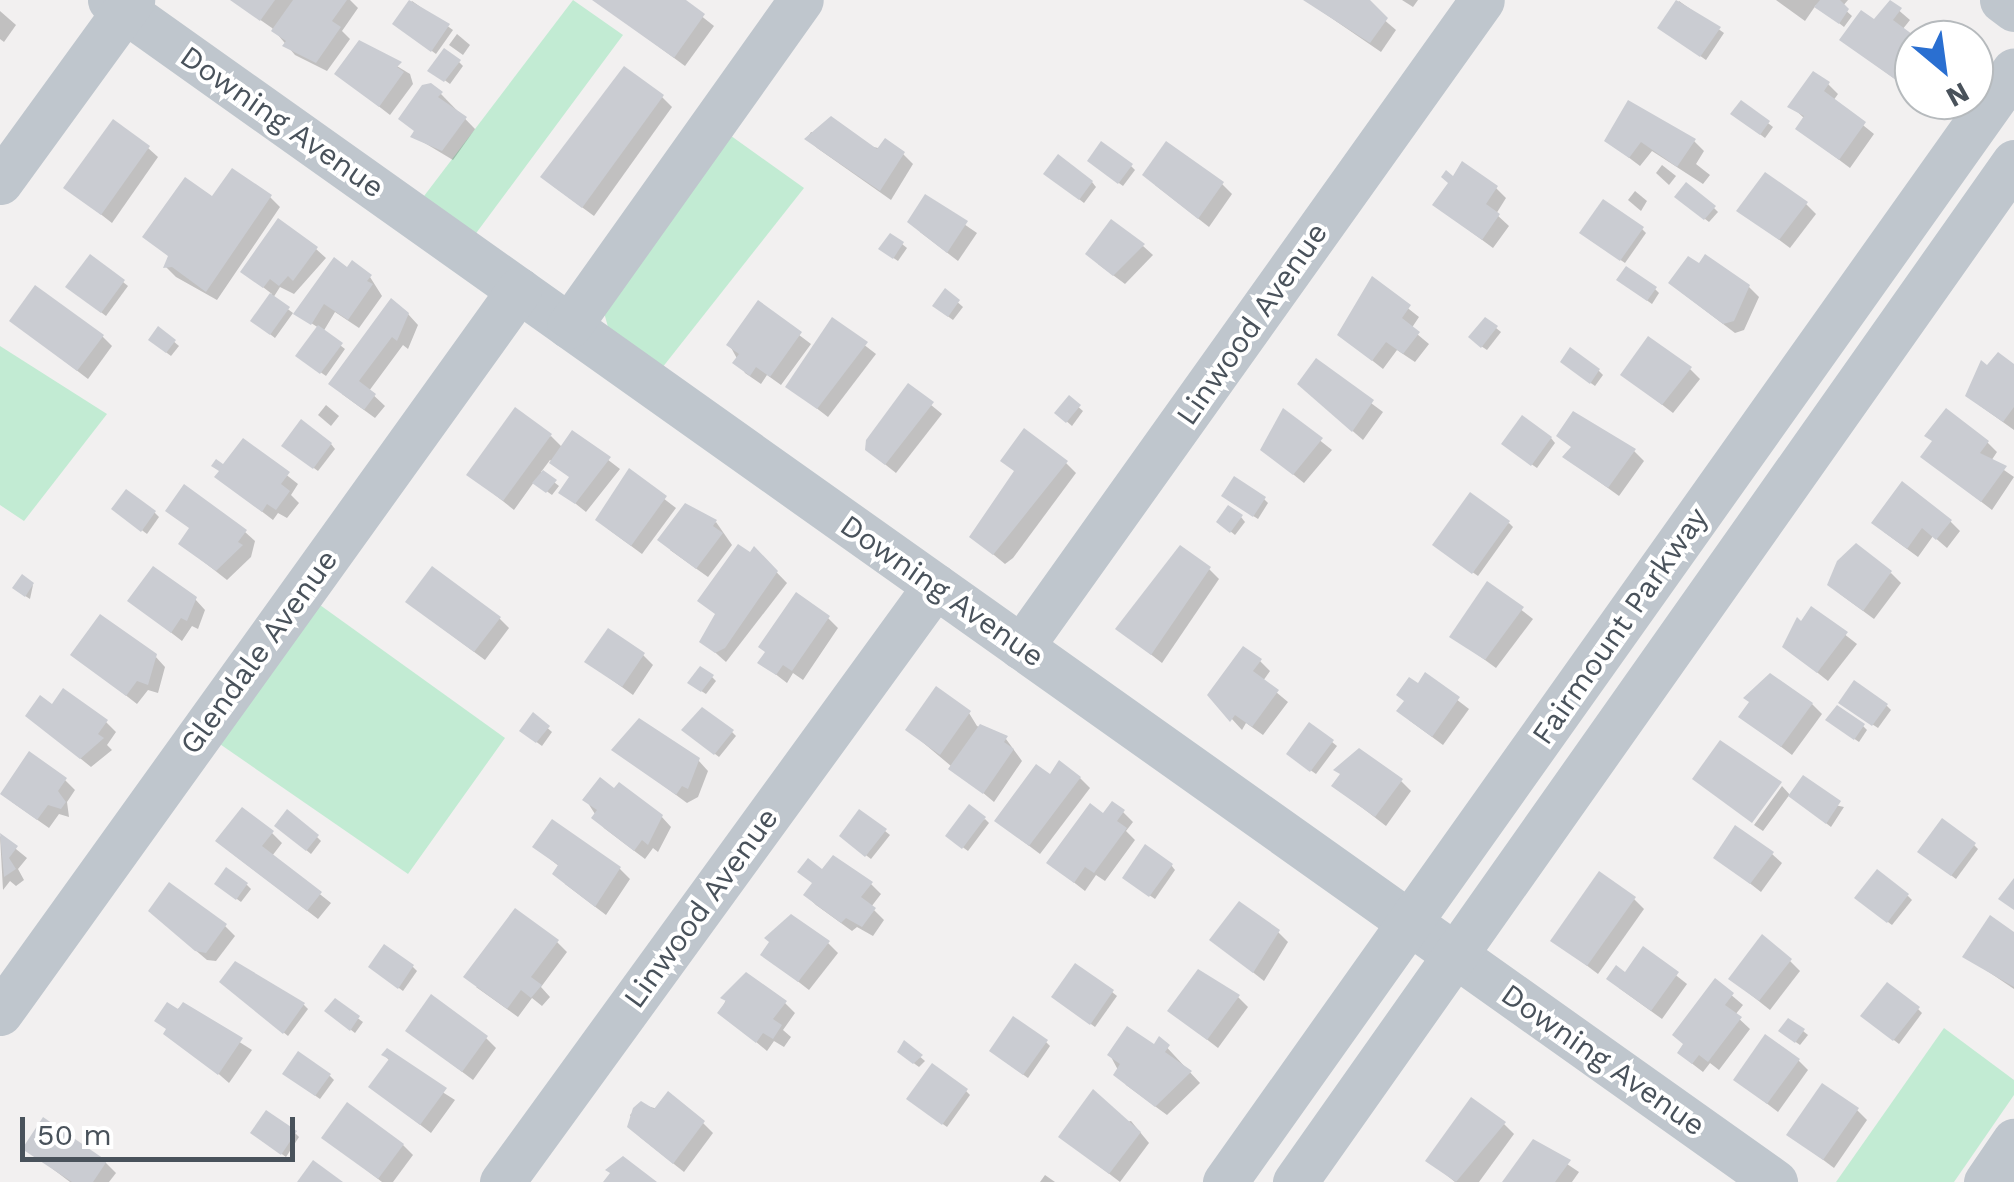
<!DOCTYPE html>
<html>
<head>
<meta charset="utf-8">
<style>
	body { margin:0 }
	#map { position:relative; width:2014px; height:1182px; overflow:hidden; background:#f2f0f0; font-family:"Work Sans",sans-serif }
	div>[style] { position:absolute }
	.green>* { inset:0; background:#c2ebd3 }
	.shadow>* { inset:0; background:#0003 }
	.building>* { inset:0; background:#caccd2 }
	.minor>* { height:45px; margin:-22.5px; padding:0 22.5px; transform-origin:22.5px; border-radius:22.5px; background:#bfc6cd }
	span { translate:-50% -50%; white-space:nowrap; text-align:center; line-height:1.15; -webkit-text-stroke:8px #fff; paint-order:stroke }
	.street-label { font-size:30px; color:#49525b }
	.north { position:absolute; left:1894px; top:20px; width:100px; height:100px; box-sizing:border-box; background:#fff; border:2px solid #b6babd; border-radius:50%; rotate:151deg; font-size:28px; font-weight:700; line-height:40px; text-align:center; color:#49525b }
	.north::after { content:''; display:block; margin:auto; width:35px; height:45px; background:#2a6fd1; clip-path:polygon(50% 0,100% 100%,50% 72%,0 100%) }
	.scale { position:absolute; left:20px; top:1117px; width:275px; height:45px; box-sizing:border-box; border:5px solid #49525b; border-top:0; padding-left:12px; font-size:30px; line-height:35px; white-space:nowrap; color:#49525b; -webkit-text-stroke:8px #fff; paint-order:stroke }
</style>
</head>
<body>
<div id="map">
	<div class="green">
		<div style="clip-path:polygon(573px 0,623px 35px,474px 236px,421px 200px)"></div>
		<div style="clip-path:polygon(727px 133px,804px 188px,662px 368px,608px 327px,603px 309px)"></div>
		<div style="clip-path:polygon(0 346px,107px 414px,24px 521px,0 505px)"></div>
		<div style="clip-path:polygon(313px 600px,505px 738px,408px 874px,214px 740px)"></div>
		<div style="clip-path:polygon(1944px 1028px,2014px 1080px,2014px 1095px,1954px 1182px,1836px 1182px)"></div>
	</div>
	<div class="shadow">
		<div style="clip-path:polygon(232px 0,350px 0,358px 8px,342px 31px,350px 39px,327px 71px,295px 55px,272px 28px)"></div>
		<div style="clip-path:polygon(595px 0,681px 0,714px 26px,685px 66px)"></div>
		<div style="clip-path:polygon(1305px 0,1361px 0,1396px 30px,1381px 52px)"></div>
		<div style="clip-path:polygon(1402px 0,1418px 0,1413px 7px)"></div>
		<div style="clip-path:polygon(1776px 0,1848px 0,1842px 7px,1852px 16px,1844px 27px,1816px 5px,1805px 21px)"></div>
		<div style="clip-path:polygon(412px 1px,453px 30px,436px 54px,396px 24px)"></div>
		<div style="clip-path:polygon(1679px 1px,1724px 33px,1706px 60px,1660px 28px)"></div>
		<div style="clip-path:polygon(1889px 2px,1910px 20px,1902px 30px,1916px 40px,1914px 78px,1907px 88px,1842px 40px,1875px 22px)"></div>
		<div style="clip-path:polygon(0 11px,16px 25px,4px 42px,0 39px)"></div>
		<div style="clip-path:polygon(457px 34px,470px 45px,463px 55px,449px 45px)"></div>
		<div style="clip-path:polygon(359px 43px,410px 74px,413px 84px,390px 115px,337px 74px)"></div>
		<div style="clip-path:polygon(459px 62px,463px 66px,450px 84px,432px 71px)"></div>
		<div style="clip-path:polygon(1828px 84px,1838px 94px,1833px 101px,1874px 134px,1850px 168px,1798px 129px,1805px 119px,1791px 106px)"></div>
		<div style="clip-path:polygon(423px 88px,441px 94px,475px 129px,453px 160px,413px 136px)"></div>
		<div style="clip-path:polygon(662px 97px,672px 107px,594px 216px,553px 186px)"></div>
		<div style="clip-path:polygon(1742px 103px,1773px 127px,1765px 138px,1738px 118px)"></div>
		<div style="clip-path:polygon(811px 132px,903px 154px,913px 164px,891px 200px,817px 148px,807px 138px)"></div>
		<div style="clip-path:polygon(1607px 141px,1694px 141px,1704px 151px,1696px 164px,1710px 175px,1703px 184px,1652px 151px,1640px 166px)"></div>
		<div style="clip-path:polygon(148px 148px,158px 157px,112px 223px,67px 188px)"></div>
		<div style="clip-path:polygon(1094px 165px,1131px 166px,1135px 170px,1123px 186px)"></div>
		<div style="clip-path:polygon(1662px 165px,1676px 176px,1669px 185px,1656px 173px)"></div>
		<div style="clip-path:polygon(1051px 178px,1092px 182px,1096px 187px,1084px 203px)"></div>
		<div style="clip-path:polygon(1453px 179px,1496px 188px,1506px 198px,1496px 214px,1509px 226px,1493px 248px,1435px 205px)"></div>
		<div style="clip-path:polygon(1222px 184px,1232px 194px,1209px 227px,1155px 185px)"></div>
		<div style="clip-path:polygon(1635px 191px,1647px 201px,1641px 211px,1628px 200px)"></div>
		<div style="clip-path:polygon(270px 197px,280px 207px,217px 300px,176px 277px,166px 267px,170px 257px,145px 237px,213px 200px)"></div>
		<div style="clip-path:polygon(926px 198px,977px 233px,958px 261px,920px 232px)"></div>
		<div style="clip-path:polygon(1682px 201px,1714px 208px,1718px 212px,1709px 222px)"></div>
		<div style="clip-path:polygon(1806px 204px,1816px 214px,1790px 248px,1739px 210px)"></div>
		<div style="clip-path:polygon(1642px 229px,1646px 233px,1625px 263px,1587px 237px)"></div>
		<div style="clip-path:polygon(902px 244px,907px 248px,898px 261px,886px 253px)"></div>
		<div style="clip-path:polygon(1143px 246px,1153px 255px,1125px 284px,1098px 264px)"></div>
		<div style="clip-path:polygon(316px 249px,326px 258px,294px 294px,280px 287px,273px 298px,293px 313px,275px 338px,258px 325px,272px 294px,243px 272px)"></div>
		<div style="clip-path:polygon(347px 271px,370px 277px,382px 296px,359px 328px,335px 312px,323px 332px,345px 349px,326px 376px,303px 360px,322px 330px,297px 314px)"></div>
		<div style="clip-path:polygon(1372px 280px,1419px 317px,1411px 329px,1429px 344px,1415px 362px,1397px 350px,1383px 369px,1340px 335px)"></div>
		<div style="clip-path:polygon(123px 282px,128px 286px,106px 316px,73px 291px)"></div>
		<div style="clip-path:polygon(1624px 284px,1655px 289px,1659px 293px,1652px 304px)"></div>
		<div style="clip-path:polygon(1749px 287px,1759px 297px,1744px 330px,1735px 333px,1681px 292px)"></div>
		<div style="clip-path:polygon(946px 292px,963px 307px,953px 320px,939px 310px)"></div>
		<div style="clip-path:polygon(758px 304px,811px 344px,781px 385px,767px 375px,761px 384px,745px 373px,729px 344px)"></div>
		<div style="clip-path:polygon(408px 314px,418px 325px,408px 349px,403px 345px,369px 391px,385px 406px,375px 418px,342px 394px)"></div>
		<div style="clip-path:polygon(832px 320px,876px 354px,828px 417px,789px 387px)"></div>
		<div style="clip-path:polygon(1486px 320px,1501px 332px,1487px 350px,1475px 342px)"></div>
		<div style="clip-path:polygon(12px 321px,102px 336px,112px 346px,88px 379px)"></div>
		<div style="clip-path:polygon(159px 329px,179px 346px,171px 356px,155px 344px)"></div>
		<div style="clip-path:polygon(1316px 362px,1383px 412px,1363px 440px,1310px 394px)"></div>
		<div style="clip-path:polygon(1567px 366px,1599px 371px,1603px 375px,1595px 386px)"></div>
		<div style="clip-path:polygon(2014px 367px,2014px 430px,1979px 405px,1988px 369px)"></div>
		<div style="clip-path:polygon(1690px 369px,1700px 379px,1673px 413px,1623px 375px)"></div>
		<div style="clip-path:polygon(908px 386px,942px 414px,896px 473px,867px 450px)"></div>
		<div style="clip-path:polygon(1069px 399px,1083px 411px,1072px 426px,1057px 413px)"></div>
		<div style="clip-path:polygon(326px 405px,339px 416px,331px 426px,318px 415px)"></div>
		<div style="clip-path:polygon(1284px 412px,1332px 450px,1304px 483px,1263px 450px)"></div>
		<div style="clip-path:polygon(573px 433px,620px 469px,586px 512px,561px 492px,571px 478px,550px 460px,541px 472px,559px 486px,552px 495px,534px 482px,514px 510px,470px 475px,551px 436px,563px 448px)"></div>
		<div style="clip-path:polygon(1551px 438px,1555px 443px,1537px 468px,1508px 448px)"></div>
		<div style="clip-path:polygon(243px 441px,298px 484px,291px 495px,299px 503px,287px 518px,278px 513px,273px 520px,217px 477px)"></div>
		<div style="clip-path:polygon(1987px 442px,1997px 452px,1991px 461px,2014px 477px,1992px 510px,1923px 457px)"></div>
		<div style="clip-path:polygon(331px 444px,335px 449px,318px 471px,289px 450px)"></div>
		<div style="clip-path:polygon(1634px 451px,1644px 461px,1619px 496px,1565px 457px)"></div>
		<div style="clip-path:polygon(1066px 463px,1076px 473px,1013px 558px,1005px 564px,972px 537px,1016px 472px)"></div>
		<div style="clip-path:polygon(629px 472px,676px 508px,642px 554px,608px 529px)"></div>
		<div style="clip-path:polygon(1264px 499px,1268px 503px,1258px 519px,1228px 500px)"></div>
		<div style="clip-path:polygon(119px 513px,155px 513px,159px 517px,147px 534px)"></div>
		<div style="clip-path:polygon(1241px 517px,1245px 522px,1235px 535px,1224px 526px)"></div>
		<div style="clip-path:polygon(1950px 521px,1960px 531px,1947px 548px,1933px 536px,1918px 557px,1884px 532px)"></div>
		<div style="clip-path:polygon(716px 522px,732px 545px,708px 577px,670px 550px)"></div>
		<div style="clip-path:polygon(1509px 523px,1513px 527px,1478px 576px,1439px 549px)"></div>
		<div style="clip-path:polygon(245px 532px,255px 541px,251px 557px,227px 580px,181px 544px)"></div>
		<div style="clip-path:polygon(754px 549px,787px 583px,726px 662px,702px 641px)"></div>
		<div style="clip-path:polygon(1209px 569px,1219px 579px,1162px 663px,1118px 629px)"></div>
		<div style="clip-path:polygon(1891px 573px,1901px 583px,1874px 619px,1840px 594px)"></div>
		<div style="clip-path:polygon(1488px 584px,1533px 619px,1496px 668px,1452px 636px)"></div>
		<div style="clip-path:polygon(33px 585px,30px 599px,19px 592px)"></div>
		<div style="clip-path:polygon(195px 599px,205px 610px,198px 629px,192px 626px,182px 641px,130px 601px)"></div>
		<div style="clip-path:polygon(1812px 609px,1857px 644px,1828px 681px,1785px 647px)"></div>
		<div style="clip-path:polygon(419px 611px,499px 618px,509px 628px,485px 660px)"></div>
		<div style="clip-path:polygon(828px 618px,838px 628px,803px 680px,793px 673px,787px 683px,761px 663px)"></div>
		<div style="clip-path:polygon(74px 655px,155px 656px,165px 667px,158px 693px,148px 690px,137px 704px)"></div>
		<div style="clip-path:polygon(643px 655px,653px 665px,633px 695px,587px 662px)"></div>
		<div style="clip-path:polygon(1260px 661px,1270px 671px,1263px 681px,1288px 702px,1263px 735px,1246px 723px,1242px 730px,1210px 695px)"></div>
		<div style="clip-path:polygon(1426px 676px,1469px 709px,1443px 745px,1409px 720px)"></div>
		<div style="clip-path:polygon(712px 677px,716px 681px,706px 694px,695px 687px)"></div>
		<div style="clip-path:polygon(1812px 704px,1822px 714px,1792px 755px,1741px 717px)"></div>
		<div style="clip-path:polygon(1887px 706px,1891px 710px,1878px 728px,1846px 707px)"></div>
		<div style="clip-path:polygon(969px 713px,977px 726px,1006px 739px,1022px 761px,994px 802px,908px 730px)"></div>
		<div style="clip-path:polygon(533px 715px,552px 732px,542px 746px,527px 735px)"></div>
		<div style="clip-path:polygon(28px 716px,106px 722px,116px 732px,107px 745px,112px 750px,91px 767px)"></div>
		<div style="clip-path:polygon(1833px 724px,1863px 726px,1867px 730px,1859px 742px)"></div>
		<div style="clip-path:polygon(732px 732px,736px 736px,719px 757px,689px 734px)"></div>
		<div style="clip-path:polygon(1332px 742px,1337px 746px,1316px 774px,1293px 758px)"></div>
		<div style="clip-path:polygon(615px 750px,698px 760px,708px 771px,698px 797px,687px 803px)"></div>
		<div style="clip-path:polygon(1050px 777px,1080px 778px,1090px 788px,1040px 854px,1008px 830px)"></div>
		<div style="clip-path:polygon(65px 780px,75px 790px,67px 802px,69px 817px,59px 814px,49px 828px,12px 802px)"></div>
		<div style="clip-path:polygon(1401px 781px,1411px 791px,1386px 826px,1334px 786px)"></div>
		<div style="clip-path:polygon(1782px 786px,1791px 796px,1844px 807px,1831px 827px,1796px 800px,1790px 794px,1763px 831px,1754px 825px)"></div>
		<div style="clip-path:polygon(586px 800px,661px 816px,671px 827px,658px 852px,653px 848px,645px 859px,604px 828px)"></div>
		<div style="clip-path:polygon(1123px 812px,1133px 822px,1126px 831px,1135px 840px,1105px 881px,1096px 875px,1085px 891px,1049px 863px,1104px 816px)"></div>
		<div style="clip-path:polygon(985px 819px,989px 823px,968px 851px,953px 840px)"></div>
		<div style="clip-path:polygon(282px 830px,317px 837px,321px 841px,311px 854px)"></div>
		<div style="clip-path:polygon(885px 831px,890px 835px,871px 859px,846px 840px)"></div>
		<div style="clip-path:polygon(272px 833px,282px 843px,272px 856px,331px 903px,318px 919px,229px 851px)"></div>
		<div style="clip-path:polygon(0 836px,27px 858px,18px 869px,24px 880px,16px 886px,10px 881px,3px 890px)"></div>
		<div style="clip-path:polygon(1974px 845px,1978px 849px,1956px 879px,1925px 856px)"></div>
		<div style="clip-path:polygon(535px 847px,620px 869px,630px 879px,606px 915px,565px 884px,560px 867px)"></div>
		<div style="clip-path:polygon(1772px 854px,1782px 863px,1761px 892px,1716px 857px)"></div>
		<div style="clip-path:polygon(1171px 865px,1175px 870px,1155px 899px,1130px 882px)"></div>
		<div style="clip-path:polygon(800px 872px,871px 884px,881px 894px,871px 907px,884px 920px,873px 936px,857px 927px,852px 931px,816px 905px,806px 895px,814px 884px)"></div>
		<div style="clip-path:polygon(247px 885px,251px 889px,241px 902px,222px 888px)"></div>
		<div style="clip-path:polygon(1908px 896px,1912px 900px,1892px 925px,1861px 902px)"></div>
		<div style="clip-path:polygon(1634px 899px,1644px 909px,1598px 974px,1553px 940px)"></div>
		<div style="clip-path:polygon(161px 921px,225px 926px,235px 936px,216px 961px,207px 960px)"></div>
		<div style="clip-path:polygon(1278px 932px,1288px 942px,1264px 981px,1212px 940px)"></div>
		<div style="clip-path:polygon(2014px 935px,2014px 989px,1965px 956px)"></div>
		<div style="clip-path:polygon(557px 942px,567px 952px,541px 987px,550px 997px,542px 1006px,532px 998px,518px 1017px,476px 987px)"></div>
		<div style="clip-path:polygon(828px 943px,838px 953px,809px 990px,764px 955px)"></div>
		<div style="clip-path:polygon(1644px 950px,1687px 984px,1662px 1019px,1619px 988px)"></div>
		<div style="clip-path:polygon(1790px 961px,1800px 971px,1770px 1010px,1731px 979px)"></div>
		<div style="clip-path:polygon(413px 967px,417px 971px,403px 991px,376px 971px)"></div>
		<div style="clip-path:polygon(1716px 982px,1743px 1005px,1735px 1015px,1750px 1029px,1719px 1070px,1710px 1063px,1703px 1072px,1690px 1062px)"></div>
		<div style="clip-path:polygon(227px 986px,304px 1005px,308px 1009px,288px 1036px)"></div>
		<div style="clip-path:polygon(733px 986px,785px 1003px,795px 1013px,783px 1030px,791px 1037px,784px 1047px,774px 1041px,767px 1051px,720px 1012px)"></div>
		<div style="clip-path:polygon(1112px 992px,1117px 996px,1095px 1027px,1059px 1001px)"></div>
		<div style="clip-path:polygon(1238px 997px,1248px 1007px,1218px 1048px,1170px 1011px)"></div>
		<div style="clip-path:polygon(335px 1002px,363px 1022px,355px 1033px,332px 1015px)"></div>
		<div style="clip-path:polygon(183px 1006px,252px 1050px,229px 1083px,157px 1020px)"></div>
		<div style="clip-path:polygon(1918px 1009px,1922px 1013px,1899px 1044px,1868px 1020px)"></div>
		<div style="clip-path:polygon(408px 1031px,486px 1038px,496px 1048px,473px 1080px)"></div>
		<div style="clip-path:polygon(1803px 1031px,1808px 1035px,1800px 1045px,1786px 1035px)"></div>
		<div style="clip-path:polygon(1160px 1040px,1200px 1083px,1167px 1115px,1126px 1085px,1110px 1055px,1155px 1048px)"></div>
		<div style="clip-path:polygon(1046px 1042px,1050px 1046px,1028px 1078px,996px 1055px)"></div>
		<div style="clip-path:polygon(905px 1044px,925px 1061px,919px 1067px,904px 1056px)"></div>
		<div style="clip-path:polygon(384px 1055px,455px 1100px,431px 1133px,371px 1087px,390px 1061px)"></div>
		<div style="clip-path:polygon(1798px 1060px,1808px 1070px,1778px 1112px,1736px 1080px)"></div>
		<div style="clip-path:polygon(330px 1076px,334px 1080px,320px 1099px,290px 1078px)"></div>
		<div style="clip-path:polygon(966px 1091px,970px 1095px,947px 1127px,914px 1103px)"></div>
		<div style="clip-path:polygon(641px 1104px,703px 1123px,713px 1133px,684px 1172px,640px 1137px,630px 1115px)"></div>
		<div style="clip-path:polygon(1857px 1110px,1867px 1120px,1834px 1168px,1790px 1135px)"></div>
		<div style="clip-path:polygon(1131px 1121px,1149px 1143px,1120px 1182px,1061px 1137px)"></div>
		<div style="clip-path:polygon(1504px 1124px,1514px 1134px,1479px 1182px,1455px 1182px,1428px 1160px)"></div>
		<div style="clip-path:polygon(295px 1133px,299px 1137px,286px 1157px,258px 1137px)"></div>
		<div style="clip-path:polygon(325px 1138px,403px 1145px,413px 1155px,393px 1182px,382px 1182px)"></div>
		<div style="clip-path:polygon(1534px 1142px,1579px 1172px,1572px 1182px,1505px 1182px)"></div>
		<div style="clip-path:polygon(25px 1148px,106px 1163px,116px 1173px,109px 1182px,70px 1182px)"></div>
		<div style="clip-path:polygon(1045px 1175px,1055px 1182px,1040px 1182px)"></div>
	</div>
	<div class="building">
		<div style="clip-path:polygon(230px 0,275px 0,260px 21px)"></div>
		<div style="clip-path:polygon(293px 0,347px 0,332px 21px,341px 27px,316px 63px,282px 46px,286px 41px,271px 31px)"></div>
		<div style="clip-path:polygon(409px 0,450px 24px,431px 52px,392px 24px)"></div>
		<div style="clip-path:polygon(592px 0,686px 0,705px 14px,674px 58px)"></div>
		<div style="clip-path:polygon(1303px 0,1370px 0,1388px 18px,1370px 43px)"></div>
		<div style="clip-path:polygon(1676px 0,1721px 27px,1700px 57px,1657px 28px)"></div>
		<div style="clip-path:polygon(1820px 0,1840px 0,1849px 9px,1839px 24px,1814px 7px)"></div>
		<div style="clip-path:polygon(1890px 0,1902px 8px,1893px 20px,1920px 40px,1914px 40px,1914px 54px,1896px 80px,1839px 40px,1861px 10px,1874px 19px)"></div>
		<div style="clip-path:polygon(359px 40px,402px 62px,397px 67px,404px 72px,379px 107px,334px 74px)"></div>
		<div style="clip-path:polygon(444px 48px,461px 60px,444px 82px,427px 71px)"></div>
		<div style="clip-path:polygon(624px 66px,664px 95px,582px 208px,540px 177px)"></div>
		<div style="clip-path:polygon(1813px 71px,1830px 82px,1824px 91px,1866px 122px,1839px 160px,1795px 129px,1804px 116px,1787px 107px)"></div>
		<div style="clip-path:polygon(431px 83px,443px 92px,438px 97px,467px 117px,442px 151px,410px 137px,414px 131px,398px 119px,422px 85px)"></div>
		<div style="clip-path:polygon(1628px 100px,1696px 139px,1677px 167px,1641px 142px,1629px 158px,1604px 141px)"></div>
		<div style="clip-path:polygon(1741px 100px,1770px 121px,1760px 135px,1730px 114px)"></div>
		<div style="clip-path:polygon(831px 116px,877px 149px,885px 138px,905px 152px,880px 191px,804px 139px)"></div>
		<div style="clip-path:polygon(113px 119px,150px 146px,101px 215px,63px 188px)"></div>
		<div style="clip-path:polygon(1101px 141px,1133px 164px,1118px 184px,1087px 161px)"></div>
		<div style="clip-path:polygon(1166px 141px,1224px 182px,1198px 219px,1142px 175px)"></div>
		<div style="clip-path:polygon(1058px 154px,1093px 181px,1079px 200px,1043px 174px)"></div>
		<div style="clip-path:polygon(1462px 161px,1498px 186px,1486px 204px,1500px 214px,1482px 240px,1432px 205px,1448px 183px,1441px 177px,1446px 170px,1453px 176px)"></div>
		<div style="clip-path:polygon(232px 168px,272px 195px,206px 292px,172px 267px,163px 268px,168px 256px,142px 237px,185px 177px,212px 196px)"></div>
		<div style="clip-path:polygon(1765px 172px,1808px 202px,1779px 240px,1736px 211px)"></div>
		<div style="clip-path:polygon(1686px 182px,1716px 206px,1704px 220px,1674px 197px)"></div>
		<div style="clip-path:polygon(925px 194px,968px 221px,947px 253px,907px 222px)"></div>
		<div style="clip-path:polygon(1603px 199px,1644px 227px,1620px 261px,1579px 233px)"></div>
		<div style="clip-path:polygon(278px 218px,318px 247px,293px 281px,288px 276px,279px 286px,270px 279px,263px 288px,240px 272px)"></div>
		<div style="clip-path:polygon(1111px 219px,1145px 244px,1113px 276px,1085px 254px)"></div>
		<div style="clip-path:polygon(890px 233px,904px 242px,893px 259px,878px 249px)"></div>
		<div style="clip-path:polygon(90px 254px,125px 280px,101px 313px,65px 287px)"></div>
		<div style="clip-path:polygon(1705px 254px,1750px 285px,1734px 321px,1723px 324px,1668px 283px,1688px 256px,1699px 263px)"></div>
		<div style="clip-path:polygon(334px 257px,347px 267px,352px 260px,372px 275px,367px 281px,373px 284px,348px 320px,324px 304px,311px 325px,293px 314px)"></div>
		<div style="clip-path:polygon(1626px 266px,1657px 287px,1647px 301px,1616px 280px)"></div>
		<div style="clip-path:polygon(1372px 276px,1411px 305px,1402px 318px,1420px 332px,1403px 354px,1386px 342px,1372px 361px,1337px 335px)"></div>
		<div style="clip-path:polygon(35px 285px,104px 335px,77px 371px,9px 321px)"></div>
		<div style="clip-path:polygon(945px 288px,960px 300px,948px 317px,932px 306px)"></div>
		<div style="clip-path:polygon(270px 293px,290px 307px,270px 335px,250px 321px)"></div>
		<div style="clip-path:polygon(391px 298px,409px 313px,397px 341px,392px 337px,359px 381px,376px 394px,364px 410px,328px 384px)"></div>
		<div style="clip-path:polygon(758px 300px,802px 332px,770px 377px,756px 367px,750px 376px,732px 363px,739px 354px,726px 345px)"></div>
		<div style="clip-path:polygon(832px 317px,868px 342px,817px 409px,785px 387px)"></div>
		<div style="clip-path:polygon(1485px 317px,1498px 326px,1481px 348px,1468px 337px)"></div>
		<div style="clip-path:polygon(318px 325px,343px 343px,320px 374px,295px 356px)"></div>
		<div style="clip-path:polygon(158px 326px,176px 340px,166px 353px,148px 340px)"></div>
		<div style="clip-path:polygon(1648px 336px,1692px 367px,1662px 405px,1620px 375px)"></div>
		<div style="clip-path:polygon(1570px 347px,1600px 369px,1590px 384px,1560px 362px)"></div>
		<div style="clip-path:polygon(1998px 352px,2014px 364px,2014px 407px,2003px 422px,1965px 396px,1981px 360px,1987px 365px)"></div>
		<div style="clip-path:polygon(1316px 358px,1374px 400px,1352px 432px,1297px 384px)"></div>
		<div style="clip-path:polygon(908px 383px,934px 402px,885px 465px,865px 450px,866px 440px)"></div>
		<div style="clip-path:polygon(1069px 395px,1081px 405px,1066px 423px,1054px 413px)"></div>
		<div style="clip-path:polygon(515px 407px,552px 434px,503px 501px,466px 475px)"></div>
		<div style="clip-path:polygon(1283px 408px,1323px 438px,1293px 475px,1260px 450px)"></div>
		<div style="clip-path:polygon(1946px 408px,1989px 441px,1980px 453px,2007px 466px,1981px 502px,1920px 457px,1932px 441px,1924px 436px)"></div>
		<div style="clip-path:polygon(1573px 411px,1636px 449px,1608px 488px,1562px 457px,1571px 447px,1556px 436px)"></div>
		<div style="clip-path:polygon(1522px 415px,1552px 437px,1531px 466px,1501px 444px)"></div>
		<div style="clip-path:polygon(301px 419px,332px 443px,313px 469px,281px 446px)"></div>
		<div style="clip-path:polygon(1024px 428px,1068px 461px,993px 555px,969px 537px,1014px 471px,1000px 461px)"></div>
		<div style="clip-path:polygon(572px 430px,611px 457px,575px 504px,558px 493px,569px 477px,549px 463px)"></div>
		<div style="clip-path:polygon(243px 438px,290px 472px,281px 484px,290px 491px,276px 510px,267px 504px,262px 512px,214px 477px,219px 471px,211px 466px,216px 459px,223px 464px)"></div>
		<div style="clip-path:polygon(629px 468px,667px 496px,631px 546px,595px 520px)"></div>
		<div style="clip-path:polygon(543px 470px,557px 480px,546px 493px,532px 483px)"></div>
		<div style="clip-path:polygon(1234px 476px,1266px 497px,1253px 517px,1221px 496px)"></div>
		<div style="clip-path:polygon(1902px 481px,1952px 520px,1936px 540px,1922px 528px,1907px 549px,1871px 523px)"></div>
		<div style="clip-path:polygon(184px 484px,247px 530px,238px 542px,243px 545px,216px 571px,178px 544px,189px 528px,165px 511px)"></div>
		<div style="clip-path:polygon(126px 489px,156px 511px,141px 532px,111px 509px)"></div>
		<div style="clip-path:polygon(1470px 492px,1510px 521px,1472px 574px,1432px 545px)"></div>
		<div style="clip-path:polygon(685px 503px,717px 520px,713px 526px,723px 533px,696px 569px,657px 540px)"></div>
		<div style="clip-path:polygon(1228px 505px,1243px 515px,1230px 533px,1216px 522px)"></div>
		<div style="clip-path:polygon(1856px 543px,1892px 571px,1863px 611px,1827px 585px,1837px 561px)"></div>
		<div style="clip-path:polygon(738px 544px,750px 552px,754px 546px,778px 571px,725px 648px,715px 653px,699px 642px,715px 614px,697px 601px)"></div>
		<div style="clip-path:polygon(1180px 545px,1211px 567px,1151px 655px,1115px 629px)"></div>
		<div style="clip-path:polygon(153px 566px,197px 597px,187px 621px,181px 618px,171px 633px,127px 601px)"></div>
		<div style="clip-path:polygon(432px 566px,501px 617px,474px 652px,405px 602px)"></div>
		<div style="clip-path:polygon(22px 574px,34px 583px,25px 597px,12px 588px)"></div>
		<div style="clip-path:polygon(1487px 581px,1524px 607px,1485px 660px,1449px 637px)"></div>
		<div style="clip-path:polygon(796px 592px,830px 616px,792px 671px,783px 665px,776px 675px,757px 663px,765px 652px,758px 647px)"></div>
		<div style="clip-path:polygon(1811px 606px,1848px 632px,1817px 673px,1782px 647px,1797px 617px,1801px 621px)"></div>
		<div style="clip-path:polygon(100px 614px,157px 654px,148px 685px,137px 681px,126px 696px,70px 655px)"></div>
		<div style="clip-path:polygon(608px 628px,645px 653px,622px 687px,584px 662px)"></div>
		<div style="clip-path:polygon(1243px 646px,1262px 659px,1253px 671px,1279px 690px,1252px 727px,1235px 715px,1230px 722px,1207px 695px)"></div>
		<div style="clip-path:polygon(700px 666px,714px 675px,701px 692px,687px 683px)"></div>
		<div style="clip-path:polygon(1425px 672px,1460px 697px,1432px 737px,1396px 711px,1404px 701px,1396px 695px,1409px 677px,1418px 683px)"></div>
		<div style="clip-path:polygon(1770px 673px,1813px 703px,1781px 747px,1738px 717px,1749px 702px,1743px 698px)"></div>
		<div style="clip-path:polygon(1854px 680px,1888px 704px,1872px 726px,1838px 703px)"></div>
		<div style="clip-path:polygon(936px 686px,971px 711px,940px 755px,905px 730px)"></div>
		<div style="clip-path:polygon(63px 688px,108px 720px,98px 734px,104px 738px,80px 759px,25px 716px,40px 695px,52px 704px)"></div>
		<div style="clip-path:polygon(1837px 705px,1865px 724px,1854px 740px,1825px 720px)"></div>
		<div style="clip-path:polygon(702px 707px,734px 730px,714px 755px,681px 730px)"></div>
		<div style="clip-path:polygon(533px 712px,550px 726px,536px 743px,519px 731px)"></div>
		<div style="clip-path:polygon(639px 718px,700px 758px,688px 789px,682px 786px,676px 795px,611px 750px)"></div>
		<div style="clip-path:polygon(1309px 722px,1334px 740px,1310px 772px,1286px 754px)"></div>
		<div style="clip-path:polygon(980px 724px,1008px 736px,1004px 742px,1014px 749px,983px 794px,948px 769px)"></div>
		<div style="clip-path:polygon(1720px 740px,1782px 782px,1752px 823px,1692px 779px)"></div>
		<div style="clip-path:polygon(1359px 748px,1403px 779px,1375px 817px,1331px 786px,1340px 774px,1333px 770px)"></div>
		<div style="clip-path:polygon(29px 751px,67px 778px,58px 791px,66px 802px,61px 809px,48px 805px,37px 820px,0 794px)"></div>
		<div style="clip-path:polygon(1059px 760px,1081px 777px,1029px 846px,994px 821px,1036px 764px,1050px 774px)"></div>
		<div style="clip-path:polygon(1803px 775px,1841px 801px,1826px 824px,1788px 796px)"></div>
		<div style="clip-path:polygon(600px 777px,614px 788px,619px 782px,663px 815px,648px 845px,642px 840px,634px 851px,591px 818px,597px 810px,582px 800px)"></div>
		<div style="clip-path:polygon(1112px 801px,1125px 810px,1117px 821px,1127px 828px,1094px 873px,1085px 867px,1074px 883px,1046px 863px,1090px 803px,1103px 813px)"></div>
		<div style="clip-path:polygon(969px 804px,986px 817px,962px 849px,945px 836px)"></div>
		<div style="clip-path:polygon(242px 807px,274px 831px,262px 846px,322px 892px,307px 911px,215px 841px)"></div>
		<div style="clip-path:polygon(287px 809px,319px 835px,306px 851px,274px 826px)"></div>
		<div style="clip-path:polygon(859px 809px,887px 829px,865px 857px,839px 836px)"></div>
		<div style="clip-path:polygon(1942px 818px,1976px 843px,1951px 876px,1917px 852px)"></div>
		<div style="clip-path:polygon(552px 819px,621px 867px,595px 907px,552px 874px,558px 865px,532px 847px)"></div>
		<div style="clip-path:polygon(1735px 825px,1774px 852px,1750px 884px,1713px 858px)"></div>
		<div style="clip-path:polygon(0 833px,18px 846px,9px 858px,16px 869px,4px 877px)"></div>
		<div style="clip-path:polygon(1145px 844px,1173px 864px,1149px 897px,1122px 878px)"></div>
		<div style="clip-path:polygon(833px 855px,873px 882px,861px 897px,876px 908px,862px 927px,846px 918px,841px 923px,803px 895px,812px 883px,797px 872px,808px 858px,822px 869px)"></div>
		<div style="clip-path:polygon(226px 867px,248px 883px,236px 900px,214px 884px)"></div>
		<div style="clip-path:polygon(1877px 869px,1909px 894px,1887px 923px,1854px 898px)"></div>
		<div style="clip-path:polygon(1599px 871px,1636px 897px,1587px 966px,1550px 941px)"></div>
		<div style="clip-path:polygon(2014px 878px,2014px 910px,1998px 899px)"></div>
		<div style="clip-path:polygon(169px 882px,227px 924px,206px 953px,195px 951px,148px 911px)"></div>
		<div style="clip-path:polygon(1239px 901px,1280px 930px,1253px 973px,1209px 940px)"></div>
		<div style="clip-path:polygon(515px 908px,559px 940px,531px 977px,542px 985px,531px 998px,521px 990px,507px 1009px,463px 977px)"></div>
		<div style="clip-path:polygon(791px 914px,830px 941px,798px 982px,760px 955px,769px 942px,764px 938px)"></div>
		<div style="clip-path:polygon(1990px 915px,2014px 932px,2014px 987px,1962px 957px)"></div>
		<div style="clip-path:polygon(1762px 934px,1792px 959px,1759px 1001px,1728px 979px)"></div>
		<div style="clip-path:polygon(384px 944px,414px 965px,398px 989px,368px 967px)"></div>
		<div style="clip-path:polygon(1643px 946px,1679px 972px,1651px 1011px,1606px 979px,1616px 965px,1625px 972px)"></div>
		<div style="clip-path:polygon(235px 961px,305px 1003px,283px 1034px,219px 982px)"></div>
		<div style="clip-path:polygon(1075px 963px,1114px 990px,1090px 1025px,1051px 997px)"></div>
		<div style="clip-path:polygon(1198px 969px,1240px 995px,1207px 1040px,1167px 1011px)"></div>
		<div style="clip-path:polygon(746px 972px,787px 1001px,773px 1019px,782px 1025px,773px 1039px,763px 1033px,756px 1043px,717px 1013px,726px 1001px,720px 998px)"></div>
		<div style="clip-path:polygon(1715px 978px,1734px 993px,1725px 1005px,1742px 1017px,1708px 1062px,1699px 1055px,1692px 1064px,1677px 1053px,1683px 1044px,1672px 1035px)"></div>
		<div style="clip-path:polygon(1887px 982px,1920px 1007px,1893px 1041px,1860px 1016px)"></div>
		<div style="clip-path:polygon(431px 994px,488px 1036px,462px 1072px,405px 1031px)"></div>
		<div style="clip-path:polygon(335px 998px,360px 1016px,350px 1031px,324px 1011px)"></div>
		<div style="clip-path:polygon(167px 1002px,178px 1009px,183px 1002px,243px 1038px,218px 1075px,163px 1034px,166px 1029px,154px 1021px)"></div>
		<div style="clip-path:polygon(1013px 1016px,1048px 1040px,1023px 1075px,989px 1051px)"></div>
		<div style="clip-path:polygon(1788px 1018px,1805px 1029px,1795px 1043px,1778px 1031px)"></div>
		<div style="clip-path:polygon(1127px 1026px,1154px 1044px,1159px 1036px,1170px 1045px,1165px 1052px,1192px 1071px,1155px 1107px,1113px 1075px,1120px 1064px,1107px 1055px)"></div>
		<div style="clip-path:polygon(1765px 1034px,1800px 1059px,1767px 1104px,1733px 1080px)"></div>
		<div style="clip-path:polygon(904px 1040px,923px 1055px,913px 1064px,897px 1052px)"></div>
		<div style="clip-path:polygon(387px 1048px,447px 1088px,420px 1125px,368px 1087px,389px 1059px,381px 1055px)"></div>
		<div style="clip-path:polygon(298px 1051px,331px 1074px,315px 1096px,282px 1074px)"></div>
		<div style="clip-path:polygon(932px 1063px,968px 1089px,942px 1125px,906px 1099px)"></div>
		<div style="clip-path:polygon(1822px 1083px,1859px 1108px,1823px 1160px,1786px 1135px)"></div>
		<div style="clip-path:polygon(1093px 1089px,1141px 1132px,1109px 1174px,1058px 1137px)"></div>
		<div style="clip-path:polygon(668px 1091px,705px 1121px,673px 1164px,627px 1127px,633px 1108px,641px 1101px,654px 1109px)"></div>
		<div style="clip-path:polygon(1471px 1097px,1506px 1122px,1456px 1182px,1425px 1161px)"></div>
		<div style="clip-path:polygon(347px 1102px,404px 1144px,378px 1179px,321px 1138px)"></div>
		<div style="clip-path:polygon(266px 1110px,297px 1131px,281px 1155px,250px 1133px)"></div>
		<div style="clip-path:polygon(43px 1117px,107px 1161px,93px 1182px,72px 1182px,22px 1149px)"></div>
		<div style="clip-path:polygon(1533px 1139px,1571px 1160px,1555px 1182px,1502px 1182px)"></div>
		<div style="clip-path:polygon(623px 1156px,657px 1182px,603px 1182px,610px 1173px,605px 1170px)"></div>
		<div style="clip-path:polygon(313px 1160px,343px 1182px,297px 1182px)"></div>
	</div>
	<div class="minor">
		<div style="left:110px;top:0;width:2042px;rotate:35.37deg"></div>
		<div style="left:2002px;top:0;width:15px;rotate:37deg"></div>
		<div style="left:0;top:182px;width:225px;rotate:-54deg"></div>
		<div style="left:569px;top:326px;width:400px;rotate:-54.6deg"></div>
		<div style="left:1021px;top:647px;width:794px;rotate:-54.53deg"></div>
		<div style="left:0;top:1013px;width:890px;rotate:-54.33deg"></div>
		<div style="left:502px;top:1182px;width:737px;rotate:-54deg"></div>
		<div style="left:1225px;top:1182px;width:1363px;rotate:-54.64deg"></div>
		<div style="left:1295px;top:1182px;width:1248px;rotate:-54.82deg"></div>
		<div style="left:1986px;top:1182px;width:50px;rotate:-55.7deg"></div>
	</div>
	<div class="street-label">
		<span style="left:282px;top:122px;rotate:35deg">Downing Avenue</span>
		<span style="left:1252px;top:324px;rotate:-55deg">Linwood Avenue</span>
		<span style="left:942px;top:591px;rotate:35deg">Downing Avenue</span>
		<span style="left:1620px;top:626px;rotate:-55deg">Fairmount Parkway</span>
		<span style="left:259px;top:652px;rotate:-54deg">Glendale Avenue</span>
		<span style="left:701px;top:908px;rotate:-54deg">Linwood Avenue</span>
		<span style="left:1603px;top:1060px;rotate:35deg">Downing Avenue</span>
	</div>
	<div class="north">N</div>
	<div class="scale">50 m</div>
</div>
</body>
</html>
